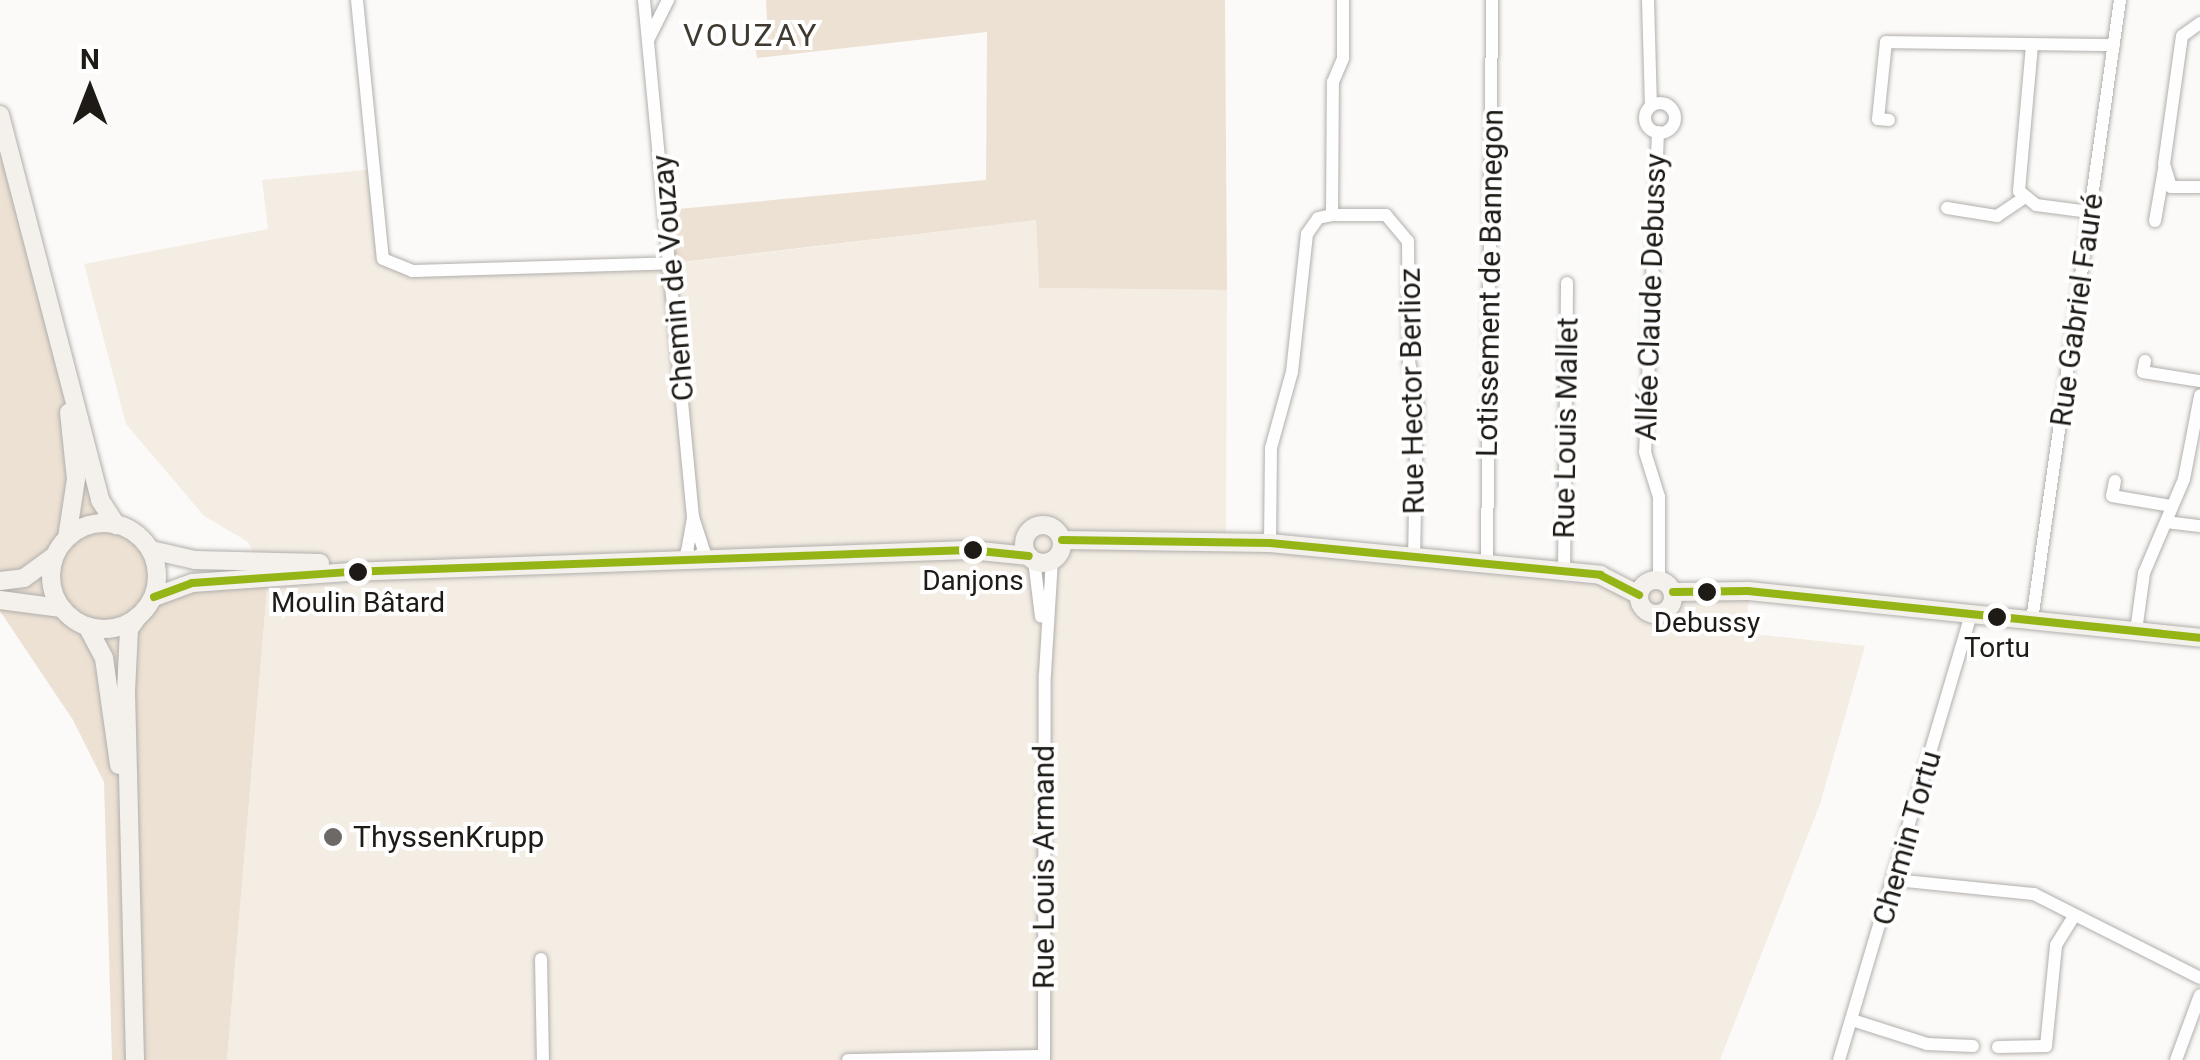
<!DOCTYPE html>
<html>
<head>
<meta charset="utf-8">
<style>
	body { margin:0 }
	#map { position:relative; width:2200px; height:1060px; overflow:hidden; background:#fcfaf8; font-family:Roboto,sans-serif }
	div>[style] { position:absolute }
	.built>* { inset:0; background:#f4ede4 }
	.green>* { inset:0; background:#ede1d3 }
	.roads { filter:drop-shadow(0 0 2px #b1afac) drop-shadow(0 0 2px #b1afac) }
	.minor>* { height:12px; margin:-6px; padding:0 6px; transform-origin:6px; border-radius:6px; background:#fffefe }
	.minor>.ring { margin:-6px; padding:0; box-sizing:content-box; background:none; border:12px solid #fffefe; border-radius:50% }
	.major>* { height:18px; margin:-9px; padding:0 9px; transform-origin:9px; border-radius:9px; background:#f4f1ec }
	.major>.ring { margin:-9px; padding:0; box-sizing:content-box; background:none; border:18px solid #f4f1ec; border-radius:50% }
	.bus-1>* { height:8px; margin:-4px; padding:0 4px; transform-origin:4px; border-radius:4px; background:#95b517 }
	.dots>* { width:28px; height:28px; translate:-50% -50%; box-sizing:border-box; border:5px solid #fff; border-radius:50% }
	span { translate:-50% -50%; white-space:nowrap; text-align:center; line-height:1.15; -webkit-text-stroke:8px #fff; paint-order:stroke }
	.bus-label { font-size:28px; color:#1e1b17 }
	.street-label { font-size:30px; color:#1e1b17 }
	.poi-label { font-size:30px; color:#1e1b17 }
	.left { translate:0 -50%; text-align:left }
	.neighbourhood-label { font-size:32px; color:#403930; letter-spacing:2.5px }
	.north { position:absolute; left:40px; top:40px; width:100px; height:100px; -webkit-text-stroke:8px #fff; paint-order:stroke; rotate:0deg; font-size:28px; font-weight:700; line-height:40px; text-align:center; color:#1e1b17 }
	.north::after { content:''; display:block; margin:auto; width:35px; height:45px; background:#1e1b17; clip-path:polygon(50% 0,100% 100%,50% 72%,0 100%) }
</style>
</head>
<body>
<div id="map">
	<div class="built">
		<div style="clip-path:polygon(375px 169px,383px 259px,396px 269px,661px 265px,1036px 220px,1039px 288px,1227px 290px,1226px 541px,1706px 587px,1749px 599px,1745px 633px,1865px 646px,1820px 804px,1720px 1060px,227px 1060px,268px 578px,248px 542px,204px 516px,126px 424px,84px 264px,268px 229px,262px 180px)"></div>
	</div>
	<div class="green">
		<div style="clip-path:polygon(766px 0,1225px 0,1227px 290px,1039px 288px,1036px 220px,674px 263px,667px 210px,986px 180px,987px 32px,757px 58px,755px 45px,768px 42px)"></div>
		<div style="clip-path:polygon(0 115px,96px 481px,116px 525px,151px 550px,154px 595px,268px 578px,227px 1060px,112px 1060px,104px 782px,73px 720px,0 611px)"></div>
	</div>
	<div class="roads">
		<div class="minor">
			<div style="left:357px;top:0;width:260px;rotate:84.3deg"></div>
			<div style="left:383px;top:259px;width:31px;rotate:22deg"></div>
			<div style="left:412px;top:271px;width:262px;rotate:-1.7deg"></div>
			<div style="left:644px;top:0;width:519px;rotate:84.59deg"></div>
			<div style="left:1648px;top:0;width:106px;rotate:88.4deg"></div>
			<div style="left:2200px;top:23px;width:22px;rotate:144deg"></div>
			<div style="left:2182px;top:36px;width:129px;rotate:98deg"></div>
			<div style="left:2164px;top:164px;width:24px;rotate:73deg"></div>
			<div style="left:2171px;top:187px;width:29px"></div>
			<div style="left:648px;top:40px;width:45px;rotate:-63.4deg"></div>
			<div style="left:2032px;top:45px;width:147px;rotate:95.1deg"></div>
			<div style="left:2019px;top:191px;width:22px;rotate:39deg"></div>
			<div style="left:2036px;top:205px;width:54px;rotate:7.4deg"></div>
			<div class="ring" style="left:1645px;top:103px;width:18px;height:18px"></div>
			<div style="left:1889px;top:120px;width:11px;rotate:-175deg"></div>
			<div style="left:1878px;top:119px;width:77px;rotate:-84.1deg"></div>
			<div style="left:1886px;top:42px;width:228px;rotate:0.8deg"></div>
			<div style="left:1658px;top:132px;width:320px;rotate:92.3deg"></div>
			<div style="left:1645px;top:452px;width:47px;rotate:72.7deg"></div>
			<div style="left:1659px;top:497px;width:83px;rotate:90deg"></div>
			<div style="left:1947px;top:208px;width:51px;rotate:9.1deg"></div>
			<div style="left:1997px;top:216px;width:32px;rotate:-34deg"></div>
			<div style="left:1332px;top:215px;width:133px;rotate:-89.6deg"></div>
			<div style="left:1333px;top:82px;width:26px;rotate:-67deg"></div>
			<div style="left:1343px;top:58px;width:58px;rotate:-90deg"></div>
			<div style="left:2155px;top:221px;width:53px;rotate:-80.2deg"></div>
			<div style="left:2145px;top:361px;width:11px;rotate:100deg"></div>
			<div style="left:2143px;top:372px;width:58px;rotate:9deg"></div>
			<div style="left:2115px;top:481px;width:15px;rotate:101deg"></div>
			<div style="left:2112px;top:496px;width:61px;rotate:9.5deg"></div>
			<div style="left:693px;top:517px;width:36px;rotate:72deg"></div>
			<div style="left:704px;top:551px;width:12px;rotate:138deg"></div>
			<div style="left:695px;top:559px;width:11px;rotate:-139deg"></div>
			<div style="left:687px;top:552px;width:36px;rotate:-80deg"></div>
			<div style="left:2166px;top:522px;width:34px;rotate:7deg"></div>
			<div style="left:1270px;top:543px;width:95px;rotate:-89.4deg"></div>
			<div style="left:1271px;top:448px;width:79px;rotate:-74.6deg"></div>
			<div style="left:1292px;top:372px;width:139px;rotate:-83.8deg"></div>
			<div style="left:1307px;top:234px;width:19px;rotate:-55deg"></div>
			<div style="left:1318px;top:218px;width:14px;rotate:-12deg"></div>
			<div style="left:1332px;top:215px;width:54px"></div>
			<div style="left:1386px;top:215px;width:34px;rotate:50deg"></div>
			<div style="left:1408px;top:241px;width:120px;rotate:89.5deg"></div>
			<div style="left:1409px;top:361px;width:43px;rotate:79.2deg"></div>
			<div style="left:1417px;top:403px;width:155px;rotate:91.1deg"></div>
			<div style="left:1034px;top:560px;width:57px;rotate:83deg"></div>
			<div style="left:1487px;top:566px;width:566px;rotate:-89.49deg"></div>
			<div style="left:1564px;top:572px;width:289px;rotate:-89.4deg"></div>
			<div style="left:2032px;top:620px;width:626px;rotate:-81.92deg"></div>
			<div style="left:2136px;top:631px;width:59px;rotate:-82.1deg"></div>
			<div style="left:2144px;top:573px;width:102px;rotate:-66.9deg"></div>
			<div style="left:2184px;top:479px;width:85px;rotate:-79.1deg"></div>
			<div style="left:1895px;top:880px;width:140px;rotate:5.8deg"></div>
			<div style="left:2034px;top:894px;width:186px;rotate:26.8deg"></div>
			<div style="left:541px;top:959px;width:101px;rotate:88.9deg"></div>
			<div style="left:1852px;top:1020px;width:79px;rotate:17.7deg"></div>
			<div style="left:1927px;top:1044px;width:46px;rotate:2.5deg"></div>
			<div style="left:1998px;top:1047px;width:48px;rotate:-1.2deg"></div>
			<div style="left:2046px;top:1046px;width:101px;rotate:-84.3deg"></div>
			<div style="left:2056px;top:945px;width:34px;rotate:-58deg"></div>
			<div style="left:848px;top:1060px;width:195px;rotate:-1.2deg"></div>
			<div style="left:1044px;top:1060px;width:386px;rotate:-89.9deg"></div>
			<div style="left:1045px;top:674px;width:113px;rotate:-86.5deg"></div>
			<div style="left:1839px;top:1060px;width:465px;rotate:-73.5deg"></div>
			<div style="left:2176px;top:1060px;width:69px;rotate:-69.7deg"></div>
		</div>
		<div class="major">
			<div style="left:0;top:115px;width:398px;rotate:75.4deg"></div>
			<div style="left:100px;top:500px;width:30px;rotate:57deg"></div>
			<div class="ring" style="left:51px;top:523px;width:88px;height:88px"></div>
			<div class="ring" style="left:1024px;top:525px;width:20px;height:20px"></div>
			<div style="left:67px;top:538px;width:60px;rotate:-81.3deg"></div>
			<div style="left:76px;top:479px;width:67px;rotate:-96deg"></div>
			<div style="left:1062px;top:540px;width:208px;rotate:0.8deg"></div>
			<div style="left:1270px;top:543px;width:332px;rotate:5.5deg"></div>
			<div style="left:1600px;top:575px;width:44px;rotate:27.1deg"></div>
			<div style="left:151px;top:550px;width:45px;rotate:12.8deg"></div>
			<div style="left:195px;top:560px;width:125px;rotate:1.4deg"></div>
			<div class="ring" style="left:1639px;top:580px;width:16px;height:16px"></div>
			<div style="left:0;top:581px;width:24px;rotate:-7deg"></div>
			<div style="left:24px;top:578px;width:36px;rotate:-36deg"></div>
			<div style="left:1673px;top:592px;width:75px;rotate:-0.8deg"></div>
			<div style="left:1748px;top:591px;width:454px;rotate:5.9deg"></div>
			<div style="left:154px;top:597px;width:40px;rotate:-20.2deg"></div>
			<div style="left:192px;top:583px;width:156px;rotate:-4deg"></div>
			<div style="left:348px;top:572px;width:622px;rotate:-2.03deg"></div>
			<div style="left:970px;top:550px;width:59px;rotate:5.8deg"></div>
			<div style="left:0;top:600px;width:62px;rotate:7.5deg"></div>
			<div style="left:87px;top:626px;width:36px;rotate:62deg"></div>
			<div style="left:104px;top:658px;width:108px;rotate:82deg"></div>
			<div style="left:135px;top:1060px;width:368px;rotate:-91.4deg"></div>
			<div style="left:126px;top:692px;width:63px;rotate:-87.3deg"></div>
			<div style="left:129px;top:629px;width:14px;rotate:-54deg"></div>
		</div>
	</div>
	<div class="bus-1">
		<div style="left:1062px;top:540px;width:208px;rotate:0.8deg"></div>
		<div style="left:1270px;top:543px;width:332px;rotate:5.5deg"></div>
		<div style="left:1600px;top:575px;width:44px;rotate:27.1deg"></div>
		<div style="left:1673px;top:592px;width:75px;rotate:-0.8deg"></div>
		<div style="left:1748px;top:591px;width:454px;rotate:5.9deg"></div>
		<div style="left:154px;top:597px;width:40px;rotate:-20.2deg"></div>
		<div style="left:192px;top:583px;width:156px;rotate:-4deg"></div>
		<div style="left:348px;top:572px;width:622px;rotate:-2.03deg"></div>
		<div style="left:970px;top:550px;width:59px;rotate:5.8deg"></div>
	</div>
	<div class="dots">
		<div style="left:973px;top:550px;background:#1e1b17"></div>
		<div style="left:358px;top:572px;background:#1e1b17"></div>
		<div style="left:1707px;top:592px;background:#1e1b17"></div>
		<div style="left:1997px;top:617px;background:#1e1b17"></div>
		<div style="left:333px;top:837px;background:#6c6966"></div>
	</div>
	<div class="bus-label">
		<span style="left:973px;top:581px">Danjons</span>
		<span style="left:358px;top:603px">Moulin Bâtard</span>
		<span style="left:1707px;top:623px">Debussy</span>
		<span style="left:1997px;top:648px">Tortu</span>
	</div>
	<div class="street-label">
		<span style="left:673px;top:278px;rotate:-95deg">Chemin de Vouzay</span>
		<span style="left:1490px;top:283px;rotate:-89deg">Lotissement de Bannegon</span>
		<span style="left:1651px;top:297px;rotate:-88deg">Allée Claude Debussy</span>
		<span style="left:2077px;top:310px;rotate:-82deg">Rue Gabriel Fauré</span>
		<span style="left:1412px;top:391px;rotate:-91deg">Rue Hector Berlioz</span>
		<span style="left:1566px;top:428px;rotate:-89deg">Rue Louis Mallet</span>
		<span style="left:1907px;top:838px;rotate:-74deg">Chemin Tortu</span>
		<span style="left:1044px;top:867px;rotate:-90deg">Rue Louis Armand</span>
	</div>
	<div class="poi-label">
		<span class="left" style="left:353px;top:837px">ThyssenKrupp</span>
	</div>
	<div class="neighbourhood-label">
		<span style="left:751px;top:35px">VOUZAY</span>
	</div>
	<div class="north">N</div>
</div>
</body>
</html>
